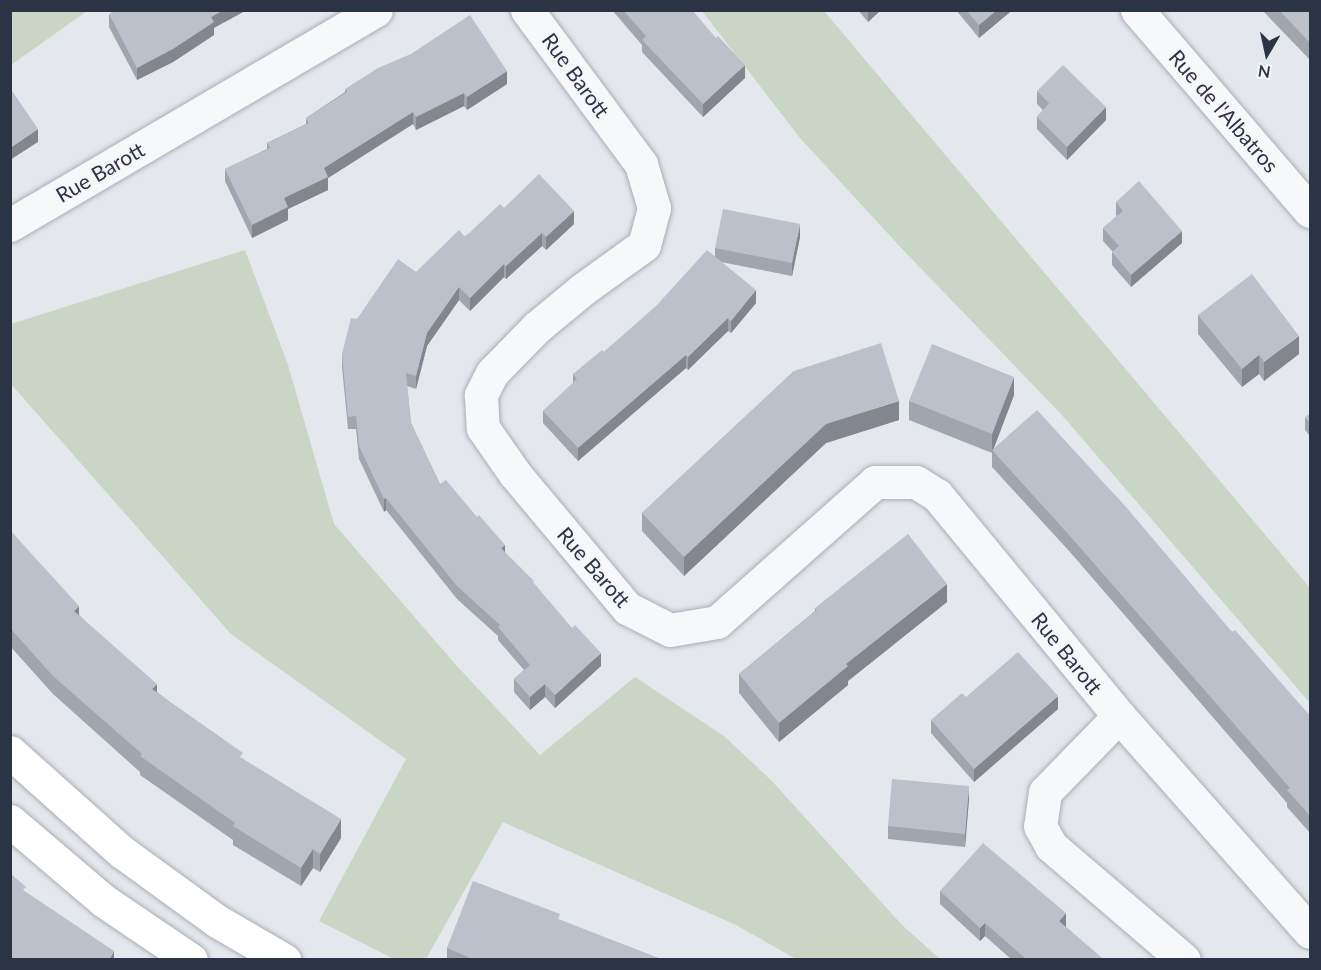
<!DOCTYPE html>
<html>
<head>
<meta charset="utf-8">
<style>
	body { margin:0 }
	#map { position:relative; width:1321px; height:970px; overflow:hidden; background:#e4e7ec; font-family:Lato,sans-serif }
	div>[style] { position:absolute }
	.green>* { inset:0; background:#c9d6c5 }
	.roads { filter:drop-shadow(0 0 2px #a9aeb7) drop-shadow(0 0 2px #a9aeb7) }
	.street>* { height:33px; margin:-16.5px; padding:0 16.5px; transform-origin:16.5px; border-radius:16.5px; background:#f7f8fa }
	.secondary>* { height:33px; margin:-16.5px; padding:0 16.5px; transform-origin:16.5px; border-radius:16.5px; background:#fff }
	.wall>* { inset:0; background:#a1a5ae }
	.shaded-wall>* { inset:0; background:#83868d }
	.building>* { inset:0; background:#bbc0ca }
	span { translate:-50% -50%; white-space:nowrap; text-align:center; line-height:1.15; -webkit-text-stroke:4.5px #f4f6f9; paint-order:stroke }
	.street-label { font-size:21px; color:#2b3445 }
	.frame { position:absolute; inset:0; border:12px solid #2b3445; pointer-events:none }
	.north { position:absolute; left:1237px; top:24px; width:60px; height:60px; -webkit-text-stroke:4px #f4f6f9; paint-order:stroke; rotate:189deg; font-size:16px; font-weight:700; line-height:24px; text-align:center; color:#2b3445 }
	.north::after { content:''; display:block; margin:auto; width:21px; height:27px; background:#2b3445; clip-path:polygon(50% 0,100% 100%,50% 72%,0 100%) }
</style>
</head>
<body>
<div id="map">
	<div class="green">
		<div style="clip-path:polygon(11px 10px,87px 10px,87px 11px,11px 65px)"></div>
		<div style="clip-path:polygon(702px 11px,824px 11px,1310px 588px,1310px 703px,1061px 414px,905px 252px,800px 138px)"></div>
		<div style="clip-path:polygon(245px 250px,288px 365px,334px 524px,456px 665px,540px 755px,635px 677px,724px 736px,772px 781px,902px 925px,940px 959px,796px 959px,736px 925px,503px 822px,426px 959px,394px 959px,319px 921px,406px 759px,231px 634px,11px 384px,11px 324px)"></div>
	</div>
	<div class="roads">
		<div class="street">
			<div style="left:527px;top:10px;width:192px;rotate:53.5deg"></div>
			<div style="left:641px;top:164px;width:46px;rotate:73.5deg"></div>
			<div style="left:654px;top:208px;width:38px;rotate:105deg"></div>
			<div style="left:644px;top:245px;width:75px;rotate:144.2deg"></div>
			<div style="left:583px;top:289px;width:60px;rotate:140.4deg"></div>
			<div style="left:537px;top:327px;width:64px;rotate:134.4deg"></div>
			<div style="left:492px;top:373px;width:25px;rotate:117deg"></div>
			<div style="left:481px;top:395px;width:33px;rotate:87deg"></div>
			<div style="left:483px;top:428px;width:56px;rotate:55.2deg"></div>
			<div style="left:515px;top:474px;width:175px;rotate:50.1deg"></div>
			<div style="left:627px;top:608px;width:48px;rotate:27.1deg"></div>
			<div style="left:670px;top:630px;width:48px;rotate:-9.7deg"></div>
			<div style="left:717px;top:622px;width:211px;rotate:-41.5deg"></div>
			<div style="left:875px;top:482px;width:41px"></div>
			<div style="left:916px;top:482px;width:25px;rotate:32deg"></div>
			<div style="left:937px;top:495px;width:286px;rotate:50.5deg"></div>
			<div style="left:1119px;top:716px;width:288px;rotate:48.5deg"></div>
			<div style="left:1137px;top:10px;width:265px;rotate:49.3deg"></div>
			<div style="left:10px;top:225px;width:424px;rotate:-30.4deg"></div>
			<div style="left:1119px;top:716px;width:106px;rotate:134.2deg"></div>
			<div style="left:1045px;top:792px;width:34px;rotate:98deg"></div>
			<div style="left:1040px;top:826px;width:23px;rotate:61deg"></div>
			<div style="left:1051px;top:846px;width:175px;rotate:40.6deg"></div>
		</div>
		<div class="secondary">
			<div style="left:10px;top:752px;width:150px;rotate:41.8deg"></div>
			<div style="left:122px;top:852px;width:117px;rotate:36deg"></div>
			<div style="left:217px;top:921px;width:78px;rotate:30.2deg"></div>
			<div style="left:10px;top:821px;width:123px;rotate:40.4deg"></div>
			<div style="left:104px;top:901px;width:105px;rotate:34.1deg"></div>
		</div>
	</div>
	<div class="wall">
		<div style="clip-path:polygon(612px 10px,692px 10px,745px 78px,703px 117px,642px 52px,642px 45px)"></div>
		<div style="clip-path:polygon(858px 10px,881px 10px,868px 22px)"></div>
		<div style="clip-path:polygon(956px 10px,1010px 10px,1010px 12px,979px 38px)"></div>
		<div style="clip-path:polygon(1262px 10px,1311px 10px,1311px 61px)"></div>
		<div style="clip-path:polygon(109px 14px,214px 28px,214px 35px,173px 62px,137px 80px,109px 27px)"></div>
		<div style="clip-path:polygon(507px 84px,467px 110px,464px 106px,416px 130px,413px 124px,328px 178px,328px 190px,288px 209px,288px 220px,252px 238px,225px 181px,225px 169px,267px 149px,267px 143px,306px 124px,306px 118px,345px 92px,345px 89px)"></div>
		<div style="clip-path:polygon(1037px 91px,1106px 120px,1067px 160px,1037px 129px,1037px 117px,1043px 110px,1037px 104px)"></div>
		<div style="clip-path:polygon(1116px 202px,1182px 243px,1131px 287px,1112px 265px,1112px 252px,1113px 252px,1103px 241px,1103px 228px,1117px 216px,1116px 215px)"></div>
		<div style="clip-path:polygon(504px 208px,574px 224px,546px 250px,542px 246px,506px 279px,504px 277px,470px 311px,459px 300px,427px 346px,416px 389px,407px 386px,411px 423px,440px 484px,534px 584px,601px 666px,555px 708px,545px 697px,530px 710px,514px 692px,514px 679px,524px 670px,498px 640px,498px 636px,457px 599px,386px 510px,384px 512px,359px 459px,356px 429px,348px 429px,342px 367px,342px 354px,357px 319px,416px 272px)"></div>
		<div style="clip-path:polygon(800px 237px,792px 276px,721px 262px,756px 303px,731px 333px,728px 331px,688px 370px,686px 368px,578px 461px,543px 423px,543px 411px,573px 383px,573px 374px,604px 352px,715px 257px,715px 248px)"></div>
		<div style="clip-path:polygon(1198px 315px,1299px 354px,1264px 381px,1259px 374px,1242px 387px,1198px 334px)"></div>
		<div style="clip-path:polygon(794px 371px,899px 420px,826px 443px,684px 576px,642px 531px,642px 513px)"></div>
		<div style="clip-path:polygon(1014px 395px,993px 450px,1232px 632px,1311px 717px,1311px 834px,1287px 807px,1287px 803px,1070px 552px,992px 467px,992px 451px,992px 453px,909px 420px,909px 401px)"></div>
		<div style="clip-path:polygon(1305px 417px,1311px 424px,1311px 437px,1305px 430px)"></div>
		<div style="clip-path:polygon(10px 530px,79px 615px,157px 692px,341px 838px,320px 872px,313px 868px,301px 886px,233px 845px,233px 840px,140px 775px,140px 772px,53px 694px,10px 646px)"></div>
		<div style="clip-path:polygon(947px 602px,848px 681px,848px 685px,779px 742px,739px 693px,739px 674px,815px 611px,815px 608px)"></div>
		<div style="clip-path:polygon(966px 697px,1058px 709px,974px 782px,931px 733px,931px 720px)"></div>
		<div style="clip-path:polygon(969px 799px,965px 847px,888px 839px,888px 826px)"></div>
		<div style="clip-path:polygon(940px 891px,1066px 926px,1066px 927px,1104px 960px,1012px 960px,985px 936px,980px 941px,940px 904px)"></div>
		<div style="clip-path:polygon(560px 920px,663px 960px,447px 960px,447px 948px)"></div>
	</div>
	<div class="shaded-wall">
		<div style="clip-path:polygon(223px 10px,247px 10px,214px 28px,214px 35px,173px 62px,137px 80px,137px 68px,211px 17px)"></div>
		<div style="clip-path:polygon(868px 10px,881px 10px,868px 22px)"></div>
		<div style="clip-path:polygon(997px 10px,1010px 10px,1010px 12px,979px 38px,979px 25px)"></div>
		<div style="clip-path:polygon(745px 65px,745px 78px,703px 117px,703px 104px)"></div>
		<div style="clip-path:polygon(507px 71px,507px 84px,467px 110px,467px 97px)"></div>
		<div style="clip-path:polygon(464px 93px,464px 106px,416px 130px,416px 117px)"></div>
		<div style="clip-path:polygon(1106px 107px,1106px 120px,1067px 160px,1067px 147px)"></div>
		<div style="clip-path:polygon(413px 112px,413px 124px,328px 178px,328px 190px,288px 209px,288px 220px,252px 238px,252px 225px,284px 198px,324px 168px)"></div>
		<div style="clip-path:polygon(38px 129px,38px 142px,10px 160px,10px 148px)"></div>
		<div style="clip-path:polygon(574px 211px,574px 224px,546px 250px,546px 237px)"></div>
		<div style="clip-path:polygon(800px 224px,800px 237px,792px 276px,792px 263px)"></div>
		<div style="clip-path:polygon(1182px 231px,1182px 243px,1131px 287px,1131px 275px)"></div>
		<div style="clip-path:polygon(542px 233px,542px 246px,506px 279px,506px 266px)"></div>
		<div style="clip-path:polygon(504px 264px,504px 277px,470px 311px,470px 298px)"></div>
		<div style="clip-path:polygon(459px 287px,459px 300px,427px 346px,416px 389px,416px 376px,427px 333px)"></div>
		<div style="clip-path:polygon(756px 290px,756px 303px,731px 333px,731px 321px)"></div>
		<div style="clip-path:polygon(728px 318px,728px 331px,688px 370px,688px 357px)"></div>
		<div style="clip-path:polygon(1299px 336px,1299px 354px,1264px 381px,1264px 362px)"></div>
		<div style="clip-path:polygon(686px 355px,686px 368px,578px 461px,578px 448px)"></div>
		<div style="clip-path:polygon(1259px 355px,1259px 374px,1242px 387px,1242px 369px)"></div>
		<div style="clip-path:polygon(1014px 377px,1014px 395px,992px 453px,992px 434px)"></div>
		<div style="clip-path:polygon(899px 401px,899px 420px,826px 443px,684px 576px,684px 557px,826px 424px)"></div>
		<div style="clip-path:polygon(386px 498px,386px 510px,384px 512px,384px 499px)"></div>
		<div style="clip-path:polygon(505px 545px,505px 558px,501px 548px)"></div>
		<div style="clip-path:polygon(947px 584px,947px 602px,848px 681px,848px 685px,779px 742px,779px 723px,846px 664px)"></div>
		<div style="clip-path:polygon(79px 606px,79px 625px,74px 611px)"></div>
		<div style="clip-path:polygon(601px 653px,601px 666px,555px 708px,555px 695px)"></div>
		<div style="clip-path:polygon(157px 684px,157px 703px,152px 689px)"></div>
		<div style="clip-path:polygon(545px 684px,545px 697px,530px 710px,530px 697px)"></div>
		<div style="clip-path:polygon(1058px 696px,1058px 709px,974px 782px,974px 769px)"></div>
		<div style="clip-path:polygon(969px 786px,969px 799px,965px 847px,965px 834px)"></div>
		<div style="clip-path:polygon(341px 819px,341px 838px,320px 872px,320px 854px)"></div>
		<div style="clip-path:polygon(313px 849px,313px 868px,301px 886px,301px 868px)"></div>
		<div style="clip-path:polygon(1066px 913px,1066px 926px,1059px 934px,1059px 921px)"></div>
		<div style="clip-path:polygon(985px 923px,985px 936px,980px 941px,980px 928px)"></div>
		<div style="clip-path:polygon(114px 951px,114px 960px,109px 960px)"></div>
	</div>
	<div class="building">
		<div style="clip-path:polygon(115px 10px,223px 10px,211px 17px,214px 22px,173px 49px,137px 68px,109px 14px)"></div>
		<div style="clip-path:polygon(623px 10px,692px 10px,716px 38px,718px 36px,745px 65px,703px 104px,642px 40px,646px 36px)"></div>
		<div style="clip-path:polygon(966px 10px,997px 10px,979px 25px)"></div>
		<div style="clip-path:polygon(1279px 10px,1311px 10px,1311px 44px)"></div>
		<div style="clip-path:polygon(470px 15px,507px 71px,467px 97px,464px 93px,416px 117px,413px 112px,324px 168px,328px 177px,284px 198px,288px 207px,252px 225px,225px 169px,270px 148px,267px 143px,309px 123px,306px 118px,347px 92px,345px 89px,378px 68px,411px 54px)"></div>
		<div style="clip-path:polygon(1063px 65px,1106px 107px,1067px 147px,1037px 117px,1049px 103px,1037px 91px)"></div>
		<div style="clip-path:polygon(10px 88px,38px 129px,10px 148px)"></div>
		<div style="clip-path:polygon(539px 174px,574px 211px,546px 237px,542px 233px,506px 266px,504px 264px,470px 298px,459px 287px,427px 333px,416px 376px,406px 373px,411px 423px,440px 484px,446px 480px,477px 517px,479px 515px,505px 545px,501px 548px,534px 581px,533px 582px,572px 628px,575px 625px,601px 653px,555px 695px,545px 684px,530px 697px,514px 679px,530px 665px,498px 627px,500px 625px,457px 586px,386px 498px,384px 499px,359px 446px,356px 416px,348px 417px,342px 354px,351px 318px,357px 319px,398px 259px,416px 272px,459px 230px,465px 237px,500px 204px,504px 208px)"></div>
		<div style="clip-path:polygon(1139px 181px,1182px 231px,1131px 275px,1112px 252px,1119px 246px,1103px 228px,1123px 211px,1116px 202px)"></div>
		<div style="clip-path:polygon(723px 209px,800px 224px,792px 263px,715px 248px)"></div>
		<div style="clip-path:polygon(707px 250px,756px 290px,731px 321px,728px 318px,688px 357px,686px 355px,578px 448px,543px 411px,577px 379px,573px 374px,602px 350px,604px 352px,657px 305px)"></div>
		<div style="clip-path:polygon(1252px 274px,1299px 336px,1264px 362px,1259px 355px,1242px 369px,1198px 315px)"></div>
		<div style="clip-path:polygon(881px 343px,899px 401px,826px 424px,684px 557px,642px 513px,794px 371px)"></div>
		<div style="clip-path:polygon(932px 344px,1014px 377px,992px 434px,909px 401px)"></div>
		<div style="clip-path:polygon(1037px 410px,1126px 507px,1232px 632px,1235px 630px,1311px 717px,1311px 817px,1287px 790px,1290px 788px,1070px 536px,992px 450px)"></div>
		<div style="clip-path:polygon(1311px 413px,1311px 424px,1305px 417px)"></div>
		<div style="clip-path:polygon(10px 530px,19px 540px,79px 606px,74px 611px,157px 684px,152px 689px,243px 753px,240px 757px,341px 819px,320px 854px,313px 849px,301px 868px,233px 826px,235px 823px,140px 756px,142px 754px,53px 676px,10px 628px)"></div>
		<div style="clip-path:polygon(908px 534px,947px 584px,846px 664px,848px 666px,779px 723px,739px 674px,817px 610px,815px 608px)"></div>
		<div style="clip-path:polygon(1018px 652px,1058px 696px,974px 769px,931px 720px,962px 693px,966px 697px)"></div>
		<div style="clip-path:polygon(892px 779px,969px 786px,965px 834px,888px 826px)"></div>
		<div style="clip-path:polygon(983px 843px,1066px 913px,1059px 921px,1104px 960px,1027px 960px,985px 923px,980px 928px,940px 891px)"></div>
		<div style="clip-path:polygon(10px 873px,26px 887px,23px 890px,114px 951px,109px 960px,12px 960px,11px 959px)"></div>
		<div style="clip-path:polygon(473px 881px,560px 914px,558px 919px,663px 960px,475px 960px,447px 948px)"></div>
	</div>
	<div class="street-label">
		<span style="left:576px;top:75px;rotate:54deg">Rue Barott</span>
		<span style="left:1224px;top:111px;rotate:49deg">Rue de l'Albatros</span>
		<span style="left:100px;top:172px;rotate:-30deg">Rue Barott</span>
		<span style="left:594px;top:567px;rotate:49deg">Rue Barott</span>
		<span style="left:1067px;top:653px;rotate:51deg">Rue Barott</span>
	</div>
	<div class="frame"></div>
	<div class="north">N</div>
</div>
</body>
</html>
